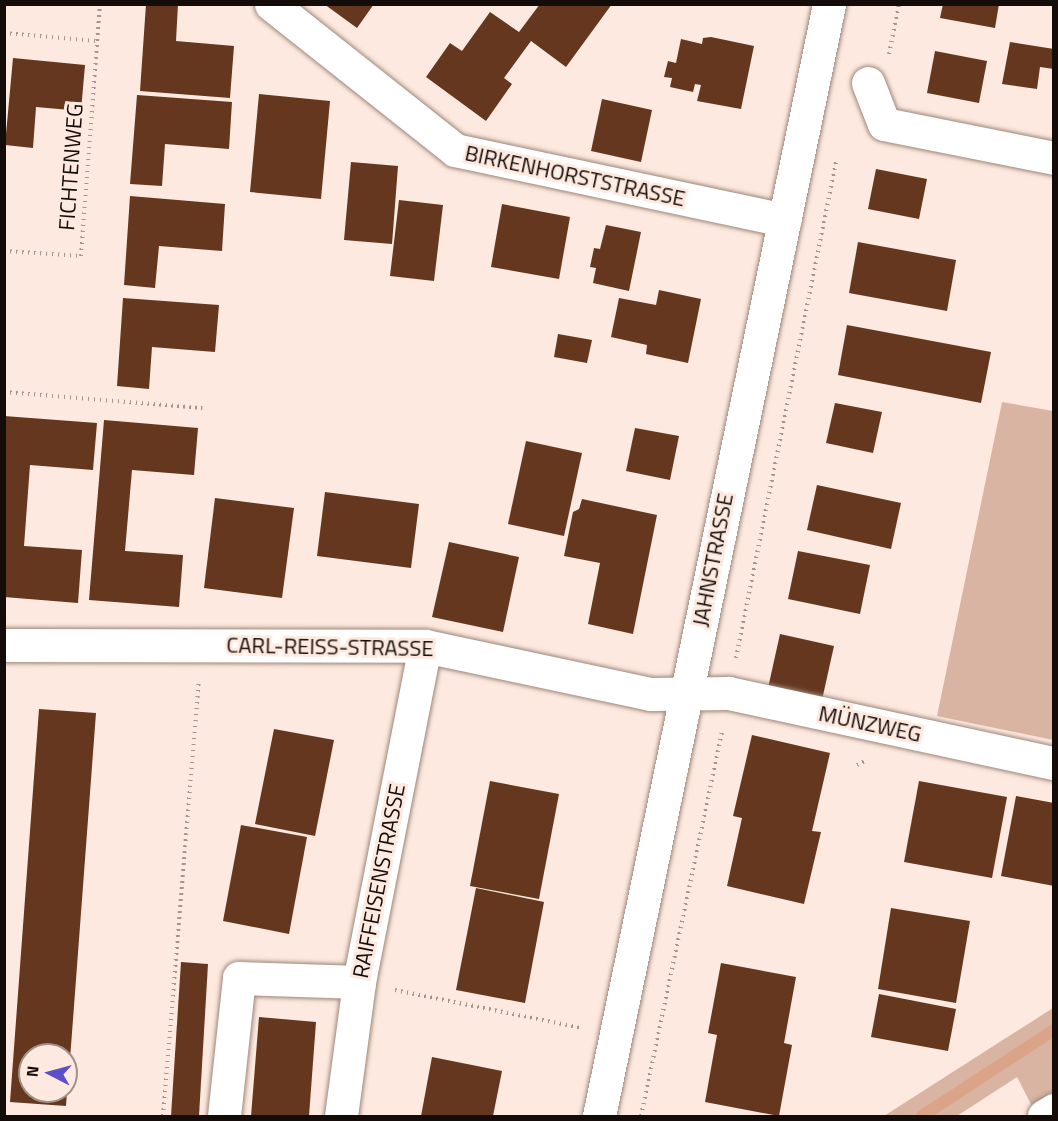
<!DOCTYPE html>
<html>
<head>
<meta charset="utf-8">
<style>
	body { margin:0 }
	#map { position:relative; width:1058px; height:1121px; overflow:hidden; background:#fde9df; font-family:"Titillium Web",sans-serif }
	div>[style] { position:absolute }
	.green>* { inset:0; background:#d9b4a3 }
	.stream>* { height:12px; margin:-6px; padding:0 6px; transform-origin:6px; border-radius:6px; background:#dba489 }
	.building>* { inset:0; background:#65371f }
	.path>* { height:4px; margin-top:-2px; transform-origin:0; background:repeating-linear-gradient(90deg,#a5958e 0 1.5px,transparent 0 6px) }
	.roads { filter:drop-shadow(0 0 2px #9d867b) drop-shadow(0 0 2px #9d867b) }
	.minor>* { height:33px; margin:-16.5px; padding:0 16.5px; transform-origin:16.5px; border-radius:16.5px; background:#fff }
	span { translate:-50% -50%; white-space:nowrap; text-align:center; line-height:1.15; -webkit-text-stroke:6px #fde9df; paint-order:stroke }
	.street-label { font-size:22px; color:#140c08 }
	.frame { position:absolute; inset:0; border:6px solid #140c08; pointer-events:none }
	.north { position:absolute; left:18px; top:1043px; width:60px; height:60px; box-sizing:border-box; background:#fde9df; border:2px solid #a09189; border-radius:50%; rotate:276deg; font-size:16px; font-weight:700; line-height:24px; text-align:center; color:#140c08 }
	.north::after { content:''; display:block; margin:auto; width:21px; height:27px; background:#5d4fc7; clip-path:polygon(50% 0,100% 100%,50% 72%,0 100%) }
</style>
</head>
<body>
<div id="map">
	<div class="green">
		<div style="clip-path:polygon(1002px 402px,1053px 411px,1053px 740px,937px 716px)"></div>
		<div style="clip-path:polygon(1053px 1008px,1053px 1116px,1037px 1116px,1017px 1077px,957px 1116px,884px 1116px)"></div>
	</div>
	<div class="stream">
		<div style="left:922px;top:1116px;width:158px;rotate:-33.1deg"></div>
	</div>
	<div class="building">
		<div style="clip-path:polygon(146px 4px,178px 4px,176px 41px,234px 46px,230px 98px,140px 91px)"></div>
		<div style="clip-path:polygon(324px 4px,374px 4px,357px 28px)"></div>
		<div style="clip-path:polygon(540px 4px,612px 4px,566px 67px,531px 41px,504px 78px,512px 84px,486px 121px,426px 77px,450px 43px,462px 51px,490px 12px,519px 32px)"></div>
		<div style="clip-path:polygon(943px 4px,999px 4px,995px 28px,940px 18px)"></div>
		<div style="clip-path:polygon(711px 37px,754px 46px,741px 109px,697px 101px,701px 85px,695px 84px,693px 92px,670px 87px,672px 78px,664px 77px,668px 61px,676px 63px,681px 39px,702px 44px,703px 38px)"></div>
		<div style="clip-path:polygon(1010px 42px,1054px 49px,1054px 69px,1040px 67px,1037px 89px,1002px 84px)"></div>
		<div style="clip-path:polygon(935px 51px,987px 61px,979px 103px,927px 93px)"></div>
		<div style="clip-path:polygon(13px 58px,85px 65px,81px 111px,36px 107px,33px 148px,5px 145px)"></div>
		<div style="clip-path:polygon(259px 94px,330px 101px,321px 199px,250px 192px)"></div>
		<div style="clip-path:polygon(137px 95px,232px 102px,229px 149px,165px 144px,162px 186px,130px 184px)"></div>
		<div style="clip-path:polygon(602px 99px,652px 110px,641px 162px,591px 151px)"></div>
		<div style="clip-path:polygon(351px 162px,398px 166px,392px 244px,344px 240px)"></div>
		<div style="clip-path:polygon(876px 169px,927px 179px,919px 219px,868px 209px)"></div>
		<div style="clip-path:polygon(130px 196px,225px 204px,222px 251px,159px 246px,155px 288px,124px 285px)"></div>
		<div style="clip-path:polygon(399px 200px,443px 205px,434px 281px,390px 276px)"></div>
		<div style="clip-path:polygon(502px 204px,570px 217px,559px 279px,491px 267px)"></div>
		<div style="clip-path:polygon(606px 225px,641px 232px,629px 291px,593px 283px,596px 268px,590px 267px,594px 248px,600px 249px)"></div>
		<div style="clip-path:polygon(858px 242px,956px 260px,947px 311px,849px 293px)"></div>
		<div style="clip-path:polygon(659px 290px,701px 299px,688px 363px,646px 354px,647px 345px,611px 337px,619px 298px,656px 305px)"></div>
		<div style="clip-path:polygon(123px 298px,219px 305px,215px 352px,152px 347px,149px 389px,117px 386px)"></div>
		<div style="clip-path:polygon(847px 325px,991px 352px,981px 403px,838px 375px)"></div>
		<div style="clip-path:polygon(558px 334px,592px 340px,587px 363px,554px 357px)"></div>
		<div style="clip-path:polygon(835px 403px,882px 412px,873px 453px,826px 443px)"></div>
		<div style="clip-path:polygon(4px 416px,97px 423px,93px 470px,30px 465px,24px 546px,82px 550px,78px 603px,4px 597px)"></div>
		<div style="clip-path:polygon(104px 420px,198px 428px,194px 475px,132px 470px,125px 551px,183px 555px,179px 607px,89px 600px)"></div>
		<div style="clip-path:polygon(635px 428px,679px 436px,670px 480px,626px 471px)"></div>
		<div style="clip-path:polygon(526px 441px,582px 453px,564px 536px,508px 524px)"></div>
		<div style="clip-path:polygon(817px 485px,901px 503px,891px 549px,807px 530px)"></div>
		<div style="clip-path:polygon(325px 492px,419px 504px,411px 568px,317px 556px)"></div>
		<div style="clip-path:polygon(215px 498px,294px 508px,282px 598px,204px 588px)"></div>
		<div style="clip-path:polygon(582px 499px,657px 515px,633px 634px,588px 624px,600px 563px,564px 556px,573px 512px,579px 509px)"></div>
		<div style="clip-path:polygon(449px 542px,519px 557px,503px 632px,432px 617px)"></div>
		<div style="clip-path:polygon(798px 551px,870px 565px,860px 614px,788px 599px)"></div>
		<div style="clip-path:polygon(780px 634px,834px 646px,822px 700px,768px 688px)"></div>
		<div style="clip-path:polygon(39px 709px,96px 713px,68px 1086px,66px 1055px,30px 1055px,30px 1091px,67px 1091px,66px 1106px,10px 1102px)"></div>
		<div style="clip-path:polygon(274px 729px,334px 740px,315px 836px,255px 824px)"></div>
		<div style="clip-path:polygon(752px 735px,830px 753px,812px 831px,821px 832px,804px 904px,727px 886px,742px 818px,733px 816px)"></div>
		<div style="clip-path:polygon(490px 781px,559px 794px,539px 899px,470px 886px)"></div>
		<div style="clip-path:polygon(919px 781px,1007px 797px,992px 878px,904px 862px)"></div>
		<div style="clip-path:polygon(1016px 796px,1054px 803px,1054px 886px,1001px 876px)"></div>
		<div style="clip-path:polygon(241px 825px,307px 837px,289px 934px,223px 921px)"></div>
		<div style="clip-path:polygon(476px 888px,544px 902px,525px 1003px,456px 990px)"></div>
		<div style="clip-path:polygon(891px 908px,970px 921px,956px 1003px,878px 989px)"></div>
		<div style="clip-path:polygon(181px 962px,208px 964px,199px 1116px,171px 1116px)"></div>
		<div style="clip-path:polygon(721px 963px,796px 977px,784px 1043px,792px 1045px,779px 1116px,705px 1102px,717px 1035px,708px 1033px)"></div>
		<div style="clip-path:polygon(879px 994px,956px 1009px,948px 1051px,871px 1037px)"></div>
		<div style="clip-path:polygon(259px 1017px,316px 1022px,309px 1116px,251px 1116px)"></div>
		<div style="clip-path:polygon(432px 1057px,502px 1071px,493px 1116px,421px 1116px)"></div>
	</div>
	<div class="path">
		<div style="left:4px;top:33px;width:93px;rotate:4.9deg"></div>
		<div style="left:889px;top:54px;width:51px;rotate:-78.7deg"></div>
		<div style="left:4px;top:251px;width:77px;rotate:3.7deg"></div>
		<div style="left:81px;top:256px;width:253px;rotate:-85.7deg"></div>
		<div style="left:4px;top:392px;width:199px;rotate:4.6deg"></div>
		<div style="left:736px;top:658px;width:506px;rotate:-78.6deg"></div>
		<div style="left:857px;top:765px;width:11px;rotate:-27deg"></div>
		<div style="left:395px;top:990px;width:190px;rotate:11.5deg"></div>
		<div style="left:163px;top:1116px;width:436px;rotate:-85.3deg"></div>
		<div style="left:641px;top:1116px;width:394px;rotate:-78.1deg"></div>
	</div>
	<div class="roads">
		<div class="minor">
			<div style="left:271px;top:4px;width:235px;rotate:38.4deg"></div>
			<div style="left:455px;top:150px;width:337px;rotate:12deg"></div>
			<div style="left:868px;top:83px;width:44px;rotate:68.7deg"></div>
			<div style="left:884px;top:124px;width:173px;rotate:11.3deg"></div>
			<div style="left:4px;top:645px;width:421px;rotate:0.1deg"></div>
			<div style="left:425px;top:646px;width:231px;rotate:12deg"></div>
			<div style="left:651px;top:694px;width:78px;rotate:-0.7deg"></div>
			<div style="left:729px;top:693px;width:332px;rotate:12.2deg"></div>
			<div style="left:224px;top:1116px;width:139px;rotate:-83.8deg"></div>
			<div style="left:239px;top:978px;width:120px;rotate:1.9deg"></div>
			<div style="left:341px;top:1116px;width:135px;rotate:-82.3deg"></div>
			<div style="left:359px;top:982px;width:342px;rotate:-78.9deg"></div>
			<div style="left:599px;top:1116px;width:1136px;rotate:-78.31deg"></div>
			<div style="left:1044px;top:1116px;width:12px;rotate:-31deg"></div>
		</div>
	</div>
	<div class="street-label">
		<span style="left:71px;top:167px;rotate:-86deg">FICHTENWEG</span>
		<span style="left:575px;top:176px;rotate:12deg">BIRKENHORSTSTRASSE</span>
		<span style="left:713px;top:560px;rotate:-79deg">JAHNSTRASSE</span>
		<span style="left:330px;top:647px;rotate:1deg">CARL-REISS-STRASSE</span>
		<span style="left:870px;top:724px;rotate:12deg">MÜNZWEG</span>
		<span style="left:379px;top:881px;rotate:-79deg">RAIFFEISENSTRASSE</span>
	</div>
	<div class="frame"></div>
	<div class="north">N</div>
</div>
</body>
</html>
